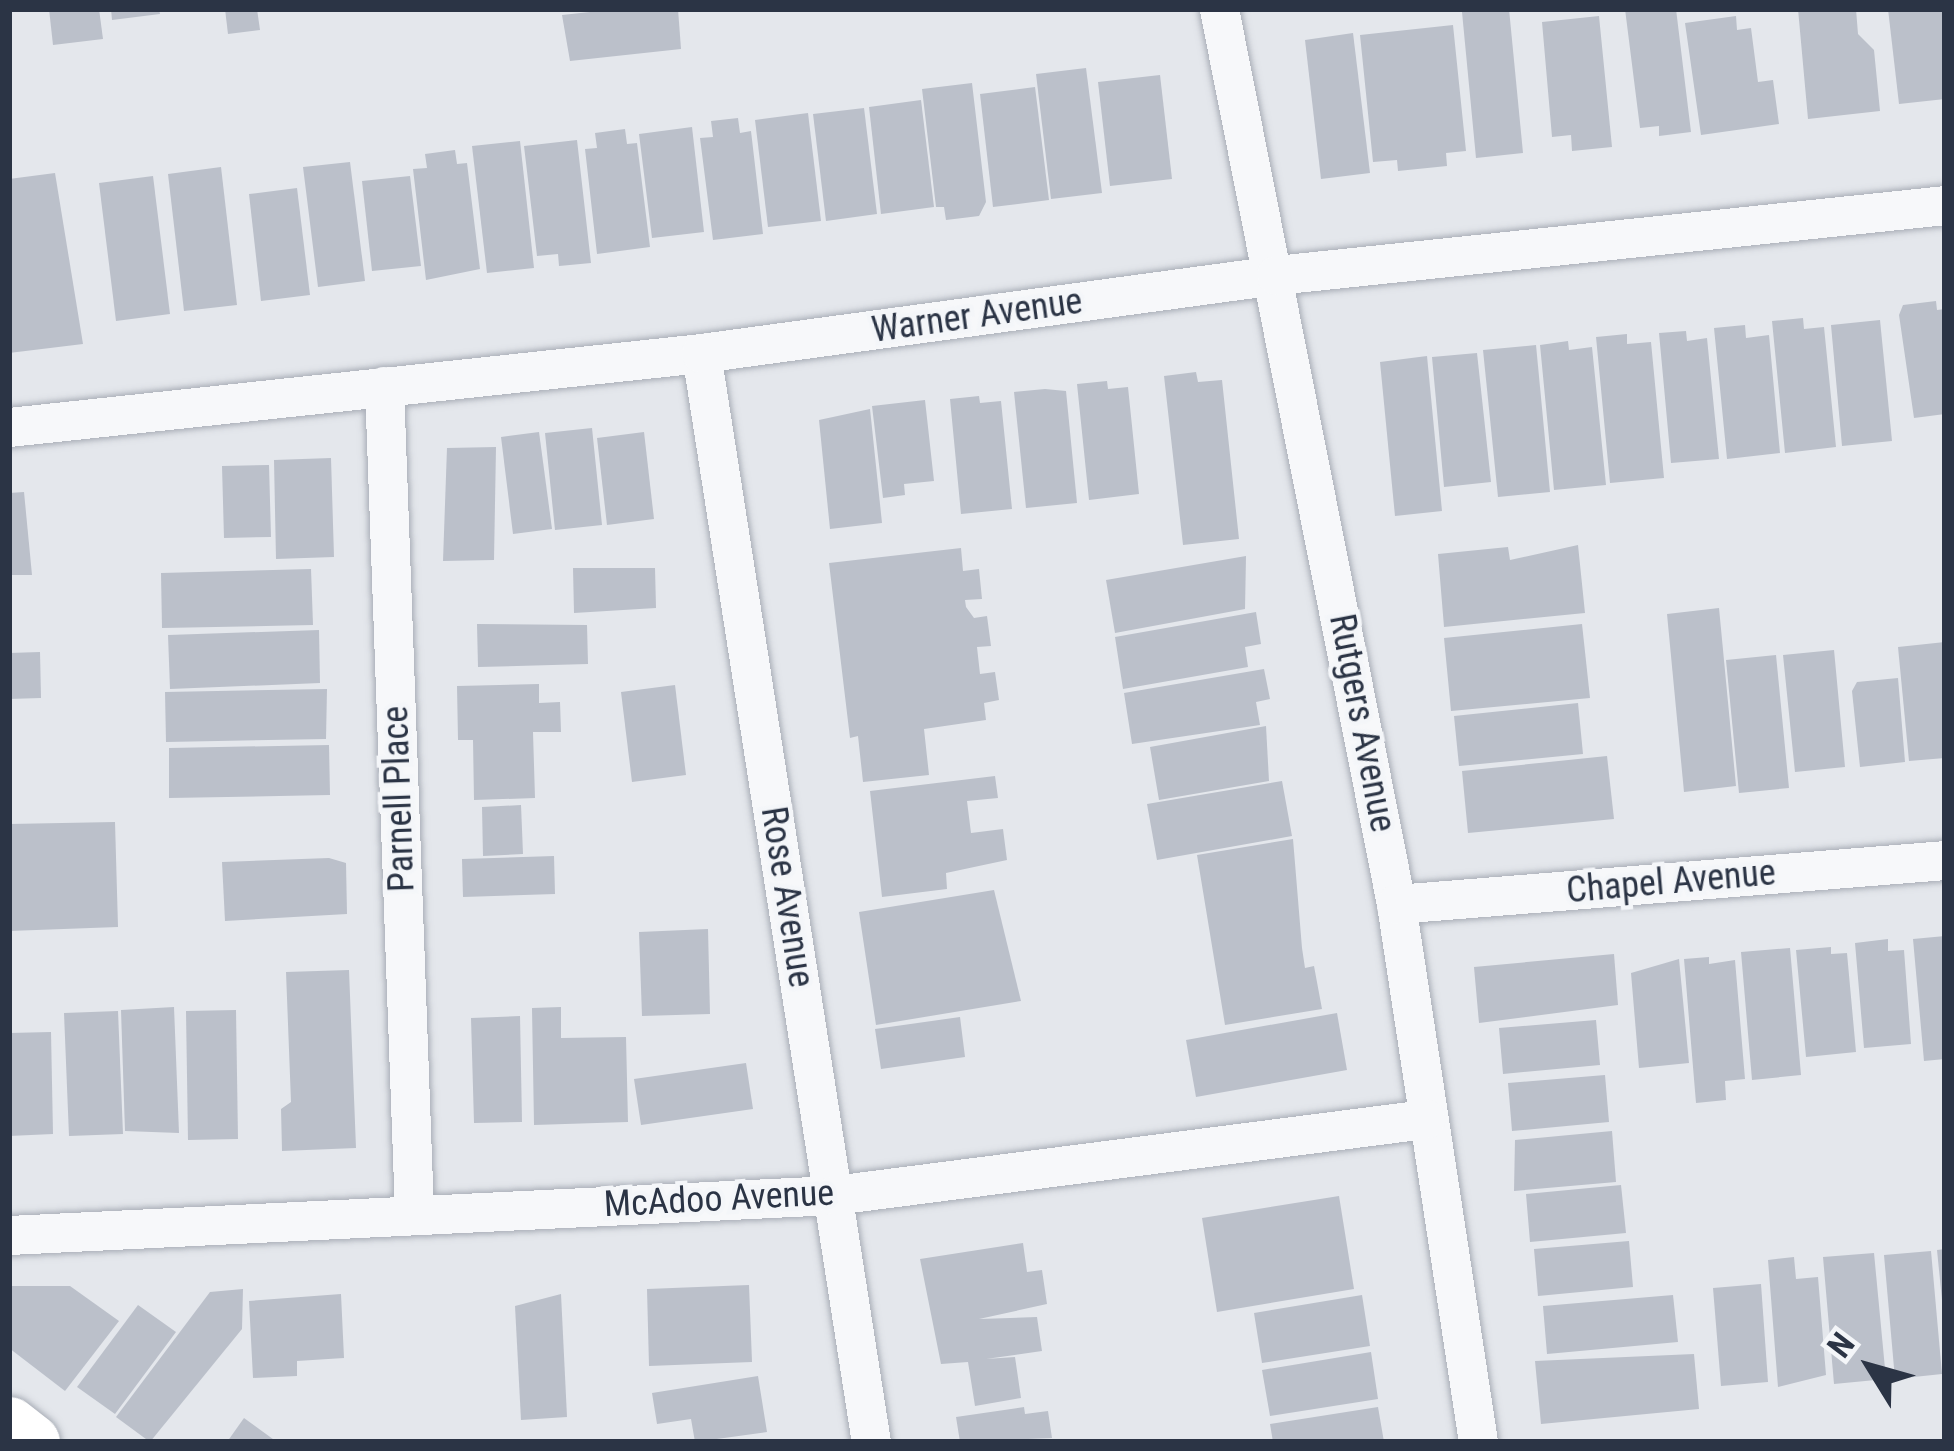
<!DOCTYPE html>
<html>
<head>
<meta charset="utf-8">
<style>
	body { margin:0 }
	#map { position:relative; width:1954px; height:1451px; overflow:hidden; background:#e4e7ec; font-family:"Roboto Condensed",sans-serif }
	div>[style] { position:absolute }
	.building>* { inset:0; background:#bbc0ca }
	.roads { filter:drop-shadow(0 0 3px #a9aeb7) drop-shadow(0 0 3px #a9aeb7) }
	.street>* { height:39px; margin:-19.5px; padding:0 19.5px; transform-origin:19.5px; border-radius:19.5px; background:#f7f8fa }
	.secondary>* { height:57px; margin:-28.5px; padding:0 28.5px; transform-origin:28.5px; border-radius:28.5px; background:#fff }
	span { translate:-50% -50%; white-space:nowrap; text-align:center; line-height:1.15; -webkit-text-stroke:9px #f4f6f9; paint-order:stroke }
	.street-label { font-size:36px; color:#2b3445 }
	.frame { position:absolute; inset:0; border:12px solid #2b3445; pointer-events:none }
	.north { position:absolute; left:1810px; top:1307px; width:120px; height:120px; -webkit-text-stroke:9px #f4f6f9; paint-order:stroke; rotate:307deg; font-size:33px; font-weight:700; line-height:48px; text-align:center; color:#2b3445 }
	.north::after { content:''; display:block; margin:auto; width:42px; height:54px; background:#2b3445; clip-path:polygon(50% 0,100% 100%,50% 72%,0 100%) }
</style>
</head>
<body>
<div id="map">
	<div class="building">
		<div style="clip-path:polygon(49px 9px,99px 9px,103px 39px,53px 45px)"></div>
		<div style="clip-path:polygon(111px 9px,159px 9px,160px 14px,112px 20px)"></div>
		<div style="clip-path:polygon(225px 9px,257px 9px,260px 30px,228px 34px)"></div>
		<div style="clip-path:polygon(618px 9px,678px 9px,681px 49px,570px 61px,562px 15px)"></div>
		<div style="clip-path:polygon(1509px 9px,1523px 153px,1476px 158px,1462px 12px)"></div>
		<div style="clip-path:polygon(1625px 9px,1676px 9px,1691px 132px,1659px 136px,1659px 126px,1640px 128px)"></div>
		<div style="clip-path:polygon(1798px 9px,1856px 9px,1858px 34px,1874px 50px,1880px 111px,1808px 119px)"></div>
		<div style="clip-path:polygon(1888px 9px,1945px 9px,1945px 99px,1899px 104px)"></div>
		<div style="clip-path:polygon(1599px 16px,1612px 147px,1572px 151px,1571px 135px,1552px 137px,1542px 22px)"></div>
		<div style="clip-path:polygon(1736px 16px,1737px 30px,1751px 28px,1758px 82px,1773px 80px,1779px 124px,1701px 135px,1685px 23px)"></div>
		<div style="clip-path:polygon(1453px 25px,1466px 151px,1446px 153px,1447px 166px,1398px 171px,1397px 160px,1373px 162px,1360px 35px)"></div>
		<div style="clip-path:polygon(1353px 33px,1370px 173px,1321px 179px,1305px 40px)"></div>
		<div style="clip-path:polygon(1086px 68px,1102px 193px,1051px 199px,1036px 74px)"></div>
		<div style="clip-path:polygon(1160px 75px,1172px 179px,1110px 186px,1098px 82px)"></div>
		<div style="clip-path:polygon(972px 83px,986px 202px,979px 216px,946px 220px,944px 207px,936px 207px,922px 89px)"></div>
		<div style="clip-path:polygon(1035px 87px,1049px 200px,993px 207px,980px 94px)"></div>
		<div style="clip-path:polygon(921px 100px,934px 207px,881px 214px,869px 107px)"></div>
		<div style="clip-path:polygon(864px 108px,877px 214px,826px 221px,813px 114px)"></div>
		<div style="clip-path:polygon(808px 113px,821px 221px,768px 227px,755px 120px)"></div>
		<div style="clip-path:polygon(738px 118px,740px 133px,751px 131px,763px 234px,713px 240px,700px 138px,713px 137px,711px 121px)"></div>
		<div style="clip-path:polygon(692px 127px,704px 232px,652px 238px,639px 134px)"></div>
		<div style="clip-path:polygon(625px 129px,627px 144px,637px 143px,650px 247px,597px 254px,585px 149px,597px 148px,595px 133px)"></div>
		<div style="clip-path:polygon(577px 140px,591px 263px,559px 266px,558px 254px,537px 256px,524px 146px)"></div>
		<div style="clip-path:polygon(520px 141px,534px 268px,487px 273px,472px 146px)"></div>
		<div style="clip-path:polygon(455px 150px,457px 164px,467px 163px,480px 269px,426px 280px,413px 169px,427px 168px,425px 154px)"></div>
		<div style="clip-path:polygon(350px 162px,365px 281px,318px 287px,303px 167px)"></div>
		<div style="clip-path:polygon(221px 167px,237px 305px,184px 311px,168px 174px)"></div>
		<div style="clip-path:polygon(55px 173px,83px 344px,9px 353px,9px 179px)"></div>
		<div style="clip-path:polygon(153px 176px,170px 314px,116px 321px,99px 183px)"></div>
		<div style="clip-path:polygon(410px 176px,421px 266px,372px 271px,362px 181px)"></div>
		<div style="clip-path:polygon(297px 188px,310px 295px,261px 301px,249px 194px)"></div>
		<div style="clip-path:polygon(1936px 301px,1937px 310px,1945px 309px,1945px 414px,1914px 418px,1899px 315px,1903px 305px)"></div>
		<div style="clip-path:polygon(1803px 318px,1804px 329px,1824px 327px,1836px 447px,1785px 453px,1772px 321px)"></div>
		<div style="clip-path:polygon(1880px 320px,1892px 441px,1842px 446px,1831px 325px)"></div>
		<div style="clip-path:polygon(1745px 325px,1746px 338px,1769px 335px,1780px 453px,1727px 459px,1714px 328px)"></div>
		<div style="clip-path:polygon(1686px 331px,1687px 341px,1707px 338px,1719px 459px,1671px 463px,1659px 333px)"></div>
		<div style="clip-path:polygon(1627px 334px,1627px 344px,1651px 342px,1664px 478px,1610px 483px,1596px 337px)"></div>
		<div style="clip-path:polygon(1568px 341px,1569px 350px,1592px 347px,1606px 485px,1554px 490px,1540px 345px)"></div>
		<div style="clip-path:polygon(1536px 345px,1550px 492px,1498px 497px,1483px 350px)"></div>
		<div style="clip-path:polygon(1477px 353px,1491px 482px,1444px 487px,1432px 357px)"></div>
		<div style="clip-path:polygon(1427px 356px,1442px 511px,1395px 516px,1380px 362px)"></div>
		<div style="clip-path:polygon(1196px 372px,1198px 382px,1222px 380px,1239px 539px,1183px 545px,1164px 376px)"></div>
		<div style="clip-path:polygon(1107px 381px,1108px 389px,1128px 387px,1139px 494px,1089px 500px,1077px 384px)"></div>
		<div style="clip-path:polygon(1045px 389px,1066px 391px,1077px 503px,1026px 508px,1014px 392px)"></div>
		<div style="clip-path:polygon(979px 396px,980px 403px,1001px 401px,1012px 509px,961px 514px,950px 399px)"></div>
		<div style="clip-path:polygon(925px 400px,934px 481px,904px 484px,905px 495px,883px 498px,872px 406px)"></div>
		<div style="clip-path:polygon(870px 409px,882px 523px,830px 529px,819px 420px)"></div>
		<div style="clip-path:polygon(592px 428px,602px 525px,555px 530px,545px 433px)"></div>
		<div style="clip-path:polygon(539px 432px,552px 529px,513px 534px,501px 437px)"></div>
		<div style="clip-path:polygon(644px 432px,654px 519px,607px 525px,597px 438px)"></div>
		<div style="clip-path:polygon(496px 447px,494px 560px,443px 561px,447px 448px)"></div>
		<div style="clip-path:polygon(331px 458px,334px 557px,276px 559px,274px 460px)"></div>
		<div style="clip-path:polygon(269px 465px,271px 537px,224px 538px,222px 466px)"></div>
		<div style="clip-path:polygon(24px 492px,32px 575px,9px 575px,9px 493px)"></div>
		<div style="clip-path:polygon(1578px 545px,1585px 613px,1444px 627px,1438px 554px,1508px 547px,1510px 560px)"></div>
		<div style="clip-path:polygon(961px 548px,963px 571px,979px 569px,982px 599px,965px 600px,966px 607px,974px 618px,987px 616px,991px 646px,977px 647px,980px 674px,995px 672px,999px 700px,984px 703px,986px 720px,924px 729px,929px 775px,863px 782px,858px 736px,850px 738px,829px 563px)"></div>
		<div style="clip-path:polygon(1246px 556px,1245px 609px,1115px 633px,1106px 580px)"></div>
		<div style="clip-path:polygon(573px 568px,655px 568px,656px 608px,574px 613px)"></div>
		<div style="clip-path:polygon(311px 569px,313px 625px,162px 628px,161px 573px)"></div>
		<div style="clip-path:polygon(1719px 608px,1736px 786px,1684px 792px,1667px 614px)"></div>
		<div style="clip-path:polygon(1256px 612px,1261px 644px,1245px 647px,1248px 667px,1123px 689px,1115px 637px)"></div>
		<div style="clip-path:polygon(477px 624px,587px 625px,588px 664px,478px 667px)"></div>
		<div style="clip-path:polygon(1582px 624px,1590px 698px,1451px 711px,1444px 638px)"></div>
		<div style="clip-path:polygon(319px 630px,320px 683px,170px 689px,168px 635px)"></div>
		<div style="clip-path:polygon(1945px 642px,1945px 758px,1909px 761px,1898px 647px)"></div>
		<div style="clip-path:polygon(1834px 650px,1845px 767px,1795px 772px,1783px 655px)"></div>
		<div style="clip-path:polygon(40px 652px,41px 698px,9px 699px,9px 653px)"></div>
		<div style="clip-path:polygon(1776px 655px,1789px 788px,1739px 793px,1726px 660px)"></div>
		<div style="clip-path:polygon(1264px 669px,1270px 699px,1256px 702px,1260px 725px,1132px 744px,1124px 693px)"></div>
		<div style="clip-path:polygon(1898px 678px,1905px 762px,1860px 767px,1852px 691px,1857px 682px)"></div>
		<div style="clip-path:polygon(539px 684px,539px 703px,560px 702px,561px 732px,533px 732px,535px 798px,474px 800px,473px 740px,458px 740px,457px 686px)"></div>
		<div style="clip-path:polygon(675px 685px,686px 775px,632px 782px,621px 692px)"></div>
		<div style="clip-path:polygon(327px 689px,326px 739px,166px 742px,165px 692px)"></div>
		<div style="clip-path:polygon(1578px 703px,1583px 754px,1459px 766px,1454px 716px)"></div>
		<div style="clip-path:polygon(1266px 726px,1269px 781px,1159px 800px,1150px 747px)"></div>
		<div style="clip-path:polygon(329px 745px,330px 795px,169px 798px,169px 748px)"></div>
		<div style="clip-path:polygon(1607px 756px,1614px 819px,1468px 833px,1462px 771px)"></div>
		<div style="clip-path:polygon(995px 776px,998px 798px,967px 801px,971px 833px,1003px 829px,1007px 860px,946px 873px,947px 889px,882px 897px,870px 791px)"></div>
		<div style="clip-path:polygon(1282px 781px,1292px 836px,1157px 860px,1147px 804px)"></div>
		<div style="clip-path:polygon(521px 805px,523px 854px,483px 856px,482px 807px)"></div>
		<div style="clip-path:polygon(115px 822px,118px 927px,9px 931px,9px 824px)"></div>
		<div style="clip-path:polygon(1293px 839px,1302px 948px,1305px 968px,1314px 966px,1322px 1009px,1225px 1025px,1197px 855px)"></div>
		<div style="clip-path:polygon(554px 856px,555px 894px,463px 897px,462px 859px)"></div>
		<div style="clip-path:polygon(329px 858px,346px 863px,347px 914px,225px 921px,222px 862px)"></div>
		<div style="clip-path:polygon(994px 890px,1021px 1001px,876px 1025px,859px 912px)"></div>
		<div style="clip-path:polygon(708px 929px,710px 1014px,642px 1016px,639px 932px)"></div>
		<div style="clip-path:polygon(1945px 936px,1945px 1059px,1924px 1061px,1913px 939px)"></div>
		<div style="clip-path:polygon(1888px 939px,1888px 951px,1904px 950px,1911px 1044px,1864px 1048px,1855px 943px)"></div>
		<div style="clip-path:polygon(1831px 947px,1831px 954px,1847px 953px,1856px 1052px,1806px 1057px,1796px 950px)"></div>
		<div style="clip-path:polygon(1790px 948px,1801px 1075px,1752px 1080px,1741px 952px)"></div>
		<div style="clip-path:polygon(1614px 954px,1618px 1005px,1479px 1023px,1474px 967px)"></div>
		<div style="clip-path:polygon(1709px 957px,1709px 964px,1735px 960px,1745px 1079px,1725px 1081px,1726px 1100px,1696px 1103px,1684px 959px)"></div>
		<div style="clip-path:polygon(1679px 959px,1689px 1063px,1639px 1068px,1631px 973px)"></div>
		<div style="clip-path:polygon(349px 970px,356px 1148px,282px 1151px,281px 1109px,291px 1102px,286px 972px)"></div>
		<div style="clip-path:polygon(174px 1007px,179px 1133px,125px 1131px,121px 1010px)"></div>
		<div style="clip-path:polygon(561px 1007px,561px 1038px,626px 1037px,628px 1122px,534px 1125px,532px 1008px)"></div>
		<div style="clip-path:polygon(236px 1010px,238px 1139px,188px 1140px,186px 1011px)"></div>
		<div style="clip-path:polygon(118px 1011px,123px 1134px,69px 1136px,64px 1013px)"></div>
		<div style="clip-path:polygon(1337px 1013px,1347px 1070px,1196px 1097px,1186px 1040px)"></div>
		<div style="clip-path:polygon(520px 1016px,522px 1122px,474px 1123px,471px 1018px)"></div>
		<div style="clip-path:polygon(960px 1017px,965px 1057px,881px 1069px,875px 1029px)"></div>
		<div style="clip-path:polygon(1596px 1020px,1600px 1065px,1503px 1074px,1499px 1028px)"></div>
		<div style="clip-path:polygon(51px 1032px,53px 1134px,9px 1136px,9px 1033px)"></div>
		<div style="clip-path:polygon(746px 1063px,753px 1109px,641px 1125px,634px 1079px)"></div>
		<div style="clip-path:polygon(1605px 1075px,1609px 1122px,1512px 1131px,1508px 1083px)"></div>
		<div style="clip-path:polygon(1612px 1131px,1616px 1182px,1514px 1191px,1515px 1140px)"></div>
		<div style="clip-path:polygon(1621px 1185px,1626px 1233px,1530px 1242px,1526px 1194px)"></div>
		<div style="clip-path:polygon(1339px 1196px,1354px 1289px,1217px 1312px,1202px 1218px)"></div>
		<div style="clip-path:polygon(1629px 1241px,1633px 1287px,1538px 1296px,1534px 1249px)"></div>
		<div style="clip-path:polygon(1023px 1243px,1027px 1272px,1042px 1270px,1047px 1304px,979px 1319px,1037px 1317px,1042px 1351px,986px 1359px,1015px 1357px,1021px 1398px,975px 1406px,968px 1362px,941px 1364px,920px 1259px)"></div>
		<div style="clip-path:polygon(1945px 1249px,1945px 1300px,1942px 1300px,1937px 1250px)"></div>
		<div style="clip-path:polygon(1931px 1251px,1942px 1374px,1895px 1379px,1884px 1255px)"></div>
		<div style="clip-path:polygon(1874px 1253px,1886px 1379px,1834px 1384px,1823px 1257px)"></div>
		<div style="clip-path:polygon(1794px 1257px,1796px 1279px,1818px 1277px,1826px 1375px,1778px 1387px,1768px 1260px)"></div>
		<div style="clip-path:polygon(1761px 1284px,1768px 1382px,1721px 1386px,1713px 1288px)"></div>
		<div style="clip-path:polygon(749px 1285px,752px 1362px,649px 1366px,647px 1289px)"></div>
		<div style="clip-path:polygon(9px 1286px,70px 1286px,119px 1321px,65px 1391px,9px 1348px)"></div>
		<div style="clip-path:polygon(243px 1289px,242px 1329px,150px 1442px,116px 1417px,210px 1292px)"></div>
		<div style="clip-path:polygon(341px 1294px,344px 1358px,297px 1361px,297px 1376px,253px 1378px,249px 1301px)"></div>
		<div style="clip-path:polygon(561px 1294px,567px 1417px,521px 1420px,515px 1306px)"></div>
		<div style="clip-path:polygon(1362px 1295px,1370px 1346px,1262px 1363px,1254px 1313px)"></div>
		<div style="clip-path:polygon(1673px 1295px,1678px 1342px,1547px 1354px,1543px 1306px)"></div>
		<div style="clip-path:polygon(138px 1305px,176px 1332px,115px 1414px,77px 1387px)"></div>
		<div style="clip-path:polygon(1371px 1352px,1378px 1399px,1270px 1416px,1262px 1370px)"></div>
		<div style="clip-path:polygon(1694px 1354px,1699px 1409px,1541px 1424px,1535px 1361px)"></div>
		<div style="clip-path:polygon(758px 1376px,767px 1432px,695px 1442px,691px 1419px,657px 1424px,652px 1393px)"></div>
		<div style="clip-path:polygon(1024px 1407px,1025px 1414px,1048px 1411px,1052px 1438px,960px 1442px,956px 1417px)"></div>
		<div style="clip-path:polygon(1378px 1407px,1384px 1442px,1273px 1442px,1270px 1424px)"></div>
		<div style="clip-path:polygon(244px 1418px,277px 1442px,227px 1442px)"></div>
	</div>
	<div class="roads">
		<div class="street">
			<div style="left:1219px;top:9px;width:912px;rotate:78.81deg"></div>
			<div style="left:1396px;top:904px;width:544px;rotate:81.33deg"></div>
			<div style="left:701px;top:353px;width:1102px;rotate:81.13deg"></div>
			<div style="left:384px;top:386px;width:828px;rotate:87.92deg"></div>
			<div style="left:9px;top:427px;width:696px;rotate:-6.1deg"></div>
			<div style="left:701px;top:353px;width:580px;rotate:-7.73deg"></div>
			<div style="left:1276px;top:275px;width:673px;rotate:-5.97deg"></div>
			<div style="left:1396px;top:904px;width:551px;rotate:-4.58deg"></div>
			<div style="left:9px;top:1235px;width:826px;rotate:-2.78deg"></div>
			<div style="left:834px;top:1195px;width:596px;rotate:-7.33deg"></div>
		</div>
		<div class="secondary">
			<div style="left:9px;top:1425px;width:28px;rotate:38deg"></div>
		</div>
	</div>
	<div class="street-label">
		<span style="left:977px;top:316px;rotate:-8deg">Warner Avenue</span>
		<span style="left:1362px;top:723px;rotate:79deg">Rutgers Avenue</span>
		<span style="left:399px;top:799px;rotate:-92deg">Parnell Place</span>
		<span style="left:1671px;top:882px;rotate:-5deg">Chapel Avenue</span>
		<span style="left:787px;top:897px;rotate:81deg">Rose Avenue</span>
		<span style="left:719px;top:1199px;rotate:-3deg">McAdoo Avenue</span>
	</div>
	<div class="frame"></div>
	<div class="north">N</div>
</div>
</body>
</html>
